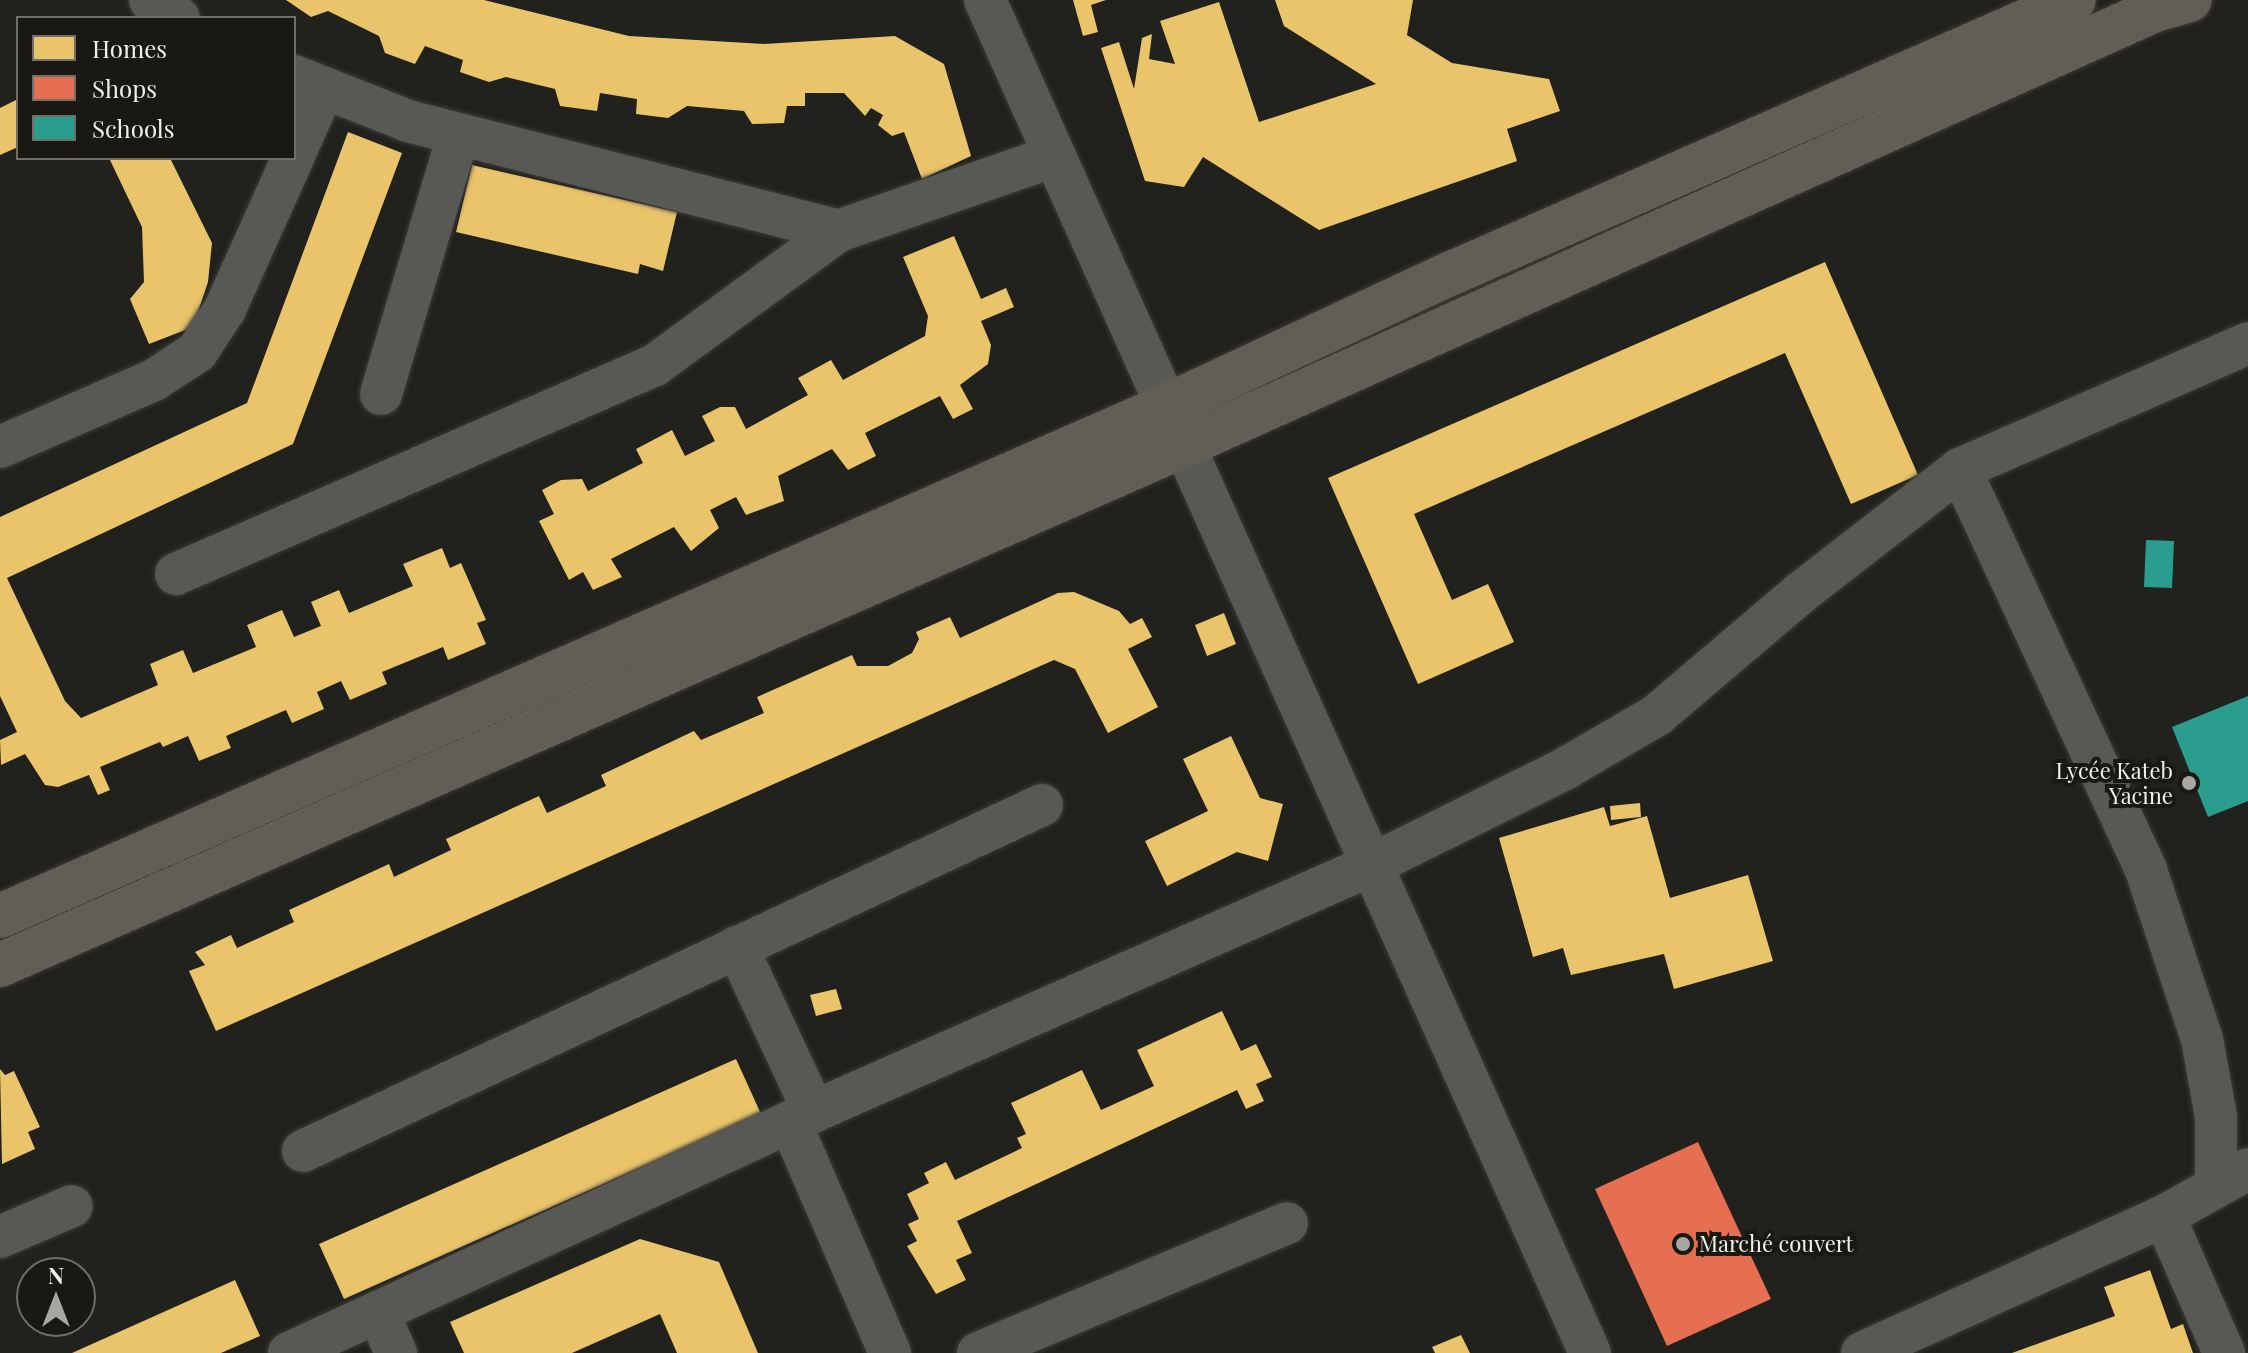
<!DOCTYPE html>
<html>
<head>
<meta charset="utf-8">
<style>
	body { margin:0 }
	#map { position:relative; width:2248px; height:1353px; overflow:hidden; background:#21211d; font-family:"Playfair Display",serif }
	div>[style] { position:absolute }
	.homes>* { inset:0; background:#e9c46a }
	.shops>* { inset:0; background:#e76f51 }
	.schools>* { inset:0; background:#2a9d8f }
	.roads { filter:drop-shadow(0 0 2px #3c3b38) drop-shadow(0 0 2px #3c3b38) }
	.minor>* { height:42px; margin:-21px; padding:0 21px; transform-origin:21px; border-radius:21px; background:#585855 }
	.major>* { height:44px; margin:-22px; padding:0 22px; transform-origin:22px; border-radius:22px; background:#625d55 }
	.dots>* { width:22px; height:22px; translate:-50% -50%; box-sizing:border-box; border:4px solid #191812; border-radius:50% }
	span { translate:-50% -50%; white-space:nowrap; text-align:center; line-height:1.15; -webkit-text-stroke:8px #191812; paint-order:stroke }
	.poi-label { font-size:22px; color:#f0efeb }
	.right { translate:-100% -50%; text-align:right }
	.left { translate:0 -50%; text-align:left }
	.legend { position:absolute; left:16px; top:16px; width:280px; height:144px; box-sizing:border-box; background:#191812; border:2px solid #6f6e69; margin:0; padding:10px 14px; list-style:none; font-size:24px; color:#f0efeb }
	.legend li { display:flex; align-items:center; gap:16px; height:40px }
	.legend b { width:40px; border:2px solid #6f6e69 }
	.north { position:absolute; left:16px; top:1257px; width:80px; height:80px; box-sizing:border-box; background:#191812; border:2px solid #6f6e69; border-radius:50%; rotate:0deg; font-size:22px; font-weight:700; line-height:32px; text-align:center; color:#f0efeb }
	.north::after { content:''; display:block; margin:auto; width:28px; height:36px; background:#a8a7a3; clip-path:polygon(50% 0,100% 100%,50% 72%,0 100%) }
</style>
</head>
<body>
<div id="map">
	<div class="homes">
		<div style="clip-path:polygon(286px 0,484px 0,629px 36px,764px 44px,895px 36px,944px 64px,971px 156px,922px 179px,904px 132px,892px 136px,878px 125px,883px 115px,871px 108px,865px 116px,844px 93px,805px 93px,805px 106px,787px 106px,784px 123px,752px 124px,744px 111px,687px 106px,668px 118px,636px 114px,637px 99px,600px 93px,597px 111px,560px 106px,555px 89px,506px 77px,489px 82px,460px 72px,463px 60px,425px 46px,415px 64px,385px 53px,379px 36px,328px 11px,311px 17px)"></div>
		<div style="clip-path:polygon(1073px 0,1106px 0,1091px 5px,1098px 32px,1083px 36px)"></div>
		<div style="clip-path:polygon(1275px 0,1413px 0,1407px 35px,1452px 63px,1549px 79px,1560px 111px,1507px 129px,1517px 161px,1319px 230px,1203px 157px,1184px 187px,1145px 181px,1101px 48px,1119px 42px,1134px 89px,1142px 38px,1152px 34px,1149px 59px,1175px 64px,1160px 21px,1219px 2px,1259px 122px,1376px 84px,1284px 26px)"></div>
		<div style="clip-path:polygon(18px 99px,18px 147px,0 155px,0 108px)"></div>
		<div style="clip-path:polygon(348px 132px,402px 153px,293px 444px,7px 578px,65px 701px,81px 718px,158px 685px,150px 664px,183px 650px,193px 673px,256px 647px,247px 625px,282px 610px,294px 637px,321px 626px,311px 602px,339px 590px,349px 613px,413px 586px,403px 564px,442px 548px,450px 568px,461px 563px,486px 620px,477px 623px,486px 644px,448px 660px,443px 647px,382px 672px,387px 684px,350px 700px,341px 681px,317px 692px,324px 709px,292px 723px,286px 710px,226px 736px,231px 748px,199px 761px,188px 736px,163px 747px,160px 742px,100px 767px,110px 790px,98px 795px,89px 775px,58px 787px,45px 785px,25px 754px,1px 765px,0 740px,17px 732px,0 696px,0 517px,247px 403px)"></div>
		<div style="clip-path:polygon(109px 158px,170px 158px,212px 243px,208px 282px,193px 327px,149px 344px,130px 299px,144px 282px,142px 227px)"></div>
		<div style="clip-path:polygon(472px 165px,677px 212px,663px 271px,640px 264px,638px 274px,456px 232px)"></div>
		<div style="clip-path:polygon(954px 236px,981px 299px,1006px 288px,1014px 307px,981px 321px,991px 345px,988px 364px,960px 385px,973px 409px,953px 419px,940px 396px,865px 433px,876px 456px,848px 470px,832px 449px,778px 476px,784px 501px,746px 515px,736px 497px,710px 510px,719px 528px,691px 551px,674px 527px,611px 559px,622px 577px,593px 590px,583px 572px,569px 580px,539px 521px,554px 514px,542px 490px,561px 480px,582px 479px,588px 491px,643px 463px,636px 449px,672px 430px,685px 456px,715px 441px,702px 416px,720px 407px,735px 407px,746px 429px,808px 395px,798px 378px,831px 360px,843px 380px,925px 336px,928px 316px,903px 257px)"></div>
		<div style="clip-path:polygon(1825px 262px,1918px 475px,1851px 504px,1785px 353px,1414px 514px,1452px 600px,1488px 584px,1514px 642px,1418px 684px,1328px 478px)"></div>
		<div style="clip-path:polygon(1074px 592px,1119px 611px,1130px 624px,1142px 618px,1152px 637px,1128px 649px,1158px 707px,1108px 733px,1075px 669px,1054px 660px,216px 1031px,189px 971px,205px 965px,195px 952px,231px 935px,237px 948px,294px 922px,289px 910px,389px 864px,394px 877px,451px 850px,446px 839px,539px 796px,547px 813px,606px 786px,601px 775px,694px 731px,701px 740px,764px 713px,757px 697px,852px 655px,857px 666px,888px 666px,912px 653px,919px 639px,916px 632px,950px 617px,960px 638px,1058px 593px)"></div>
		<div style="clip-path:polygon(1224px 613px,1236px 644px,1207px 656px,1195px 625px)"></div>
		<div style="clip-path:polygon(1231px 736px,1260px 798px,1283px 804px,1268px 861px,1237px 852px,1167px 886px,1145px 841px,1208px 811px,1183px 759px)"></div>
		<div style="clip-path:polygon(1640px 803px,1641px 817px,1611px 820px,1610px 806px)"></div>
		<div style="clip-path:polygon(1604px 807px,1610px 826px,1647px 816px,1670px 898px,1748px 875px,1773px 961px,1674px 989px,1664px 954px,1571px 975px,1563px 948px,1533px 957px,1499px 838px)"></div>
		<div style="clip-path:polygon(836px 989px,842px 1009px,816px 1016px,810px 995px)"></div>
		<div style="clip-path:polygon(1222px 1011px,1241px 1051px,1256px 1044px,1272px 1077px,1256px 1084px,1264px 1101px,1246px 1109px,1237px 1090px,957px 1221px,972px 1253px,956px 1260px,966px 1280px,936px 1294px,907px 1246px,917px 1241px,908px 1224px,919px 1219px,907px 1194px,929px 1183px,924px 1173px,946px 1162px,955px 1180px,1022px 1148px,1017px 1138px,1026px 1134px,1011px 1103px,1082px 1070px,1101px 1110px,1154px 1086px,1137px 1050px)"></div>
		<div style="clip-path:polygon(736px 1059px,761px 1114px,344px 1299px,319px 1244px)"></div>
		<div style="clip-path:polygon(0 1069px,5px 1075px,14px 1071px,40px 1127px,28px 1132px,35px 1149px,2px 1164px)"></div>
		<div style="clip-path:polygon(640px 1239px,719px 1262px,758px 1353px,677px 1353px,660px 1314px,572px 1353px,464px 1353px,450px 1322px)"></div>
		<div style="clip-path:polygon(2150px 1270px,2171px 1329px,2183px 1324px,2193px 1353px,2012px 1353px,2115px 1316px,2104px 1287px)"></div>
		<div style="clip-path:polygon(235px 1280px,260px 1336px,221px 1353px,72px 1353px)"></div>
		<div style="clip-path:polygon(1461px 1335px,1470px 1353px,1435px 1353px,1432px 1347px)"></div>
	</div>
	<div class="shops">
		<div style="clip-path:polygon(1698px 1142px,1771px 1299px,1667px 1346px,1595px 1189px)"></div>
	</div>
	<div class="schools">
		<div style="clip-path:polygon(2146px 540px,2174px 541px,2172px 588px,2144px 587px)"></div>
		<div style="clip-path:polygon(2248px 696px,2248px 801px,2208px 817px,2172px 727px)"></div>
	</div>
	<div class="roads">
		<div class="minor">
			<div style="left:150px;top:0;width:34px;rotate:32deg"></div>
			<div style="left:985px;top:0;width:1482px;rotate:65.91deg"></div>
			<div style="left:294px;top:76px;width:123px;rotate:21.5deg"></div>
			<div style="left:408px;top:121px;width:444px;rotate:14.3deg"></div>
			<div style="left:294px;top:155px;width:71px;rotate:-66deg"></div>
			<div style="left:381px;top:394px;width:270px;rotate:-73.4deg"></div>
			<div style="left:0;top:447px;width:168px;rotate:-23.5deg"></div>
			<div style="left:154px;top:380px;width:51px;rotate:-33.1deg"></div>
			<div style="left:197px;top:352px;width:51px;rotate:-56.9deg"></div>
			<div style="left:225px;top:309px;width:166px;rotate:-65.8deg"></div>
			<div style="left:1960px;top:469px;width:442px;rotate:65.1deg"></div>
			<div style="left:2146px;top:870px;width:178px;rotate:71.7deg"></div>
			<div style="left:2202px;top:1039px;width:79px;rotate:79.8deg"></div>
			<div style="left:2216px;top:1117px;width:66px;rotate:90deg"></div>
			<div style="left:176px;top:574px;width:523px;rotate:-23.57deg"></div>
			<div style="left:655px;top:365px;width:227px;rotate:-36.2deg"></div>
			<div style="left:838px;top:231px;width:229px;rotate:-19.1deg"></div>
			<div style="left:737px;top:947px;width:182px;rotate:65deg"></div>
			<div style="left:790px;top:1122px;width:252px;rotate:66.6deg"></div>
			<div style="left:303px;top:1151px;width:816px;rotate:-25.09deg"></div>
			<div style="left:2164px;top:1216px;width:150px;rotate:66.3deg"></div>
			<div style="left:0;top:1237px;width:78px;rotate:-23.3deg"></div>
			<div style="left:378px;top:1312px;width:45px;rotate:66.3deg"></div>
			<div style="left:289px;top:1353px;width:552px;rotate:-24.75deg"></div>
			<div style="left:790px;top:1122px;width:633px;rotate:-23.85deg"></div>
			<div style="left:1369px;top:866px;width:220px;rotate:-26.4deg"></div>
			<div style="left:1566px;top:768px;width:105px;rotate:-30.2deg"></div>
			<div style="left:1657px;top:715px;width:187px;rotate:-40.4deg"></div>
			<div style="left:1799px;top:594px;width:204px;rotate:-37.8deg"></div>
			<div style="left:1960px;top:469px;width:314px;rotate:-23.6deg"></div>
			<div style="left:978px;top:1353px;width:335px;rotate:-22.8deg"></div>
			<div style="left:1862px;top:1353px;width:332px;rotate:-24.4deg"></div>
			<div style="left:2164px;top:1216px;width:96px;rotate:-29.2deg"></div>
		</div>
		<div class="major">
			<div style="left:0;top:916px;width:1270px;rotate:-23.62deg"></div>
			<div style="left:1164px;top:407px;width:318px;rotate:-25deg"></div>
			<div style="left:1452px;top:273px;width:679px;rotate:-23.7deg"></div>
			<div style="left:0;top:965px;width:1292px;rotate:-23.69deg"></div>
			<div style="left:1183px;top:446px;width:1065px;rotate:-24.16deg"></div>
			<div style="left:2155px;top:10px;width:36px;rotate:-16deg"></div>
		</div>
	</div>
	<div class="dots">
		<div style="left:2189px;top:783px;background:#a8a7a3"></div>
		<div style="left:1683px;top:1244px;background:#a8a7a3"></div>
	</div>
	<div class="poi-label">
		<span class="right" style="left:2173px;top:783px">Lycée Kateb<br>Yacine</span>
		<span class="left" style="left:1699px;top:1244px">Marché couvert</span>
	</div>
	<ul class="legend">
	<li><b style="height:22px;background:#e9c46a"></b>Homes</li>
	<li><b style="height:22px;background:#e76f51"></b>Shops</li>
	<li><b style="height:22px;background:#2a9d8f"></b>Schools</li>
	</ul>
	<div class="north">N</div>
</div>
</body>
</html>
